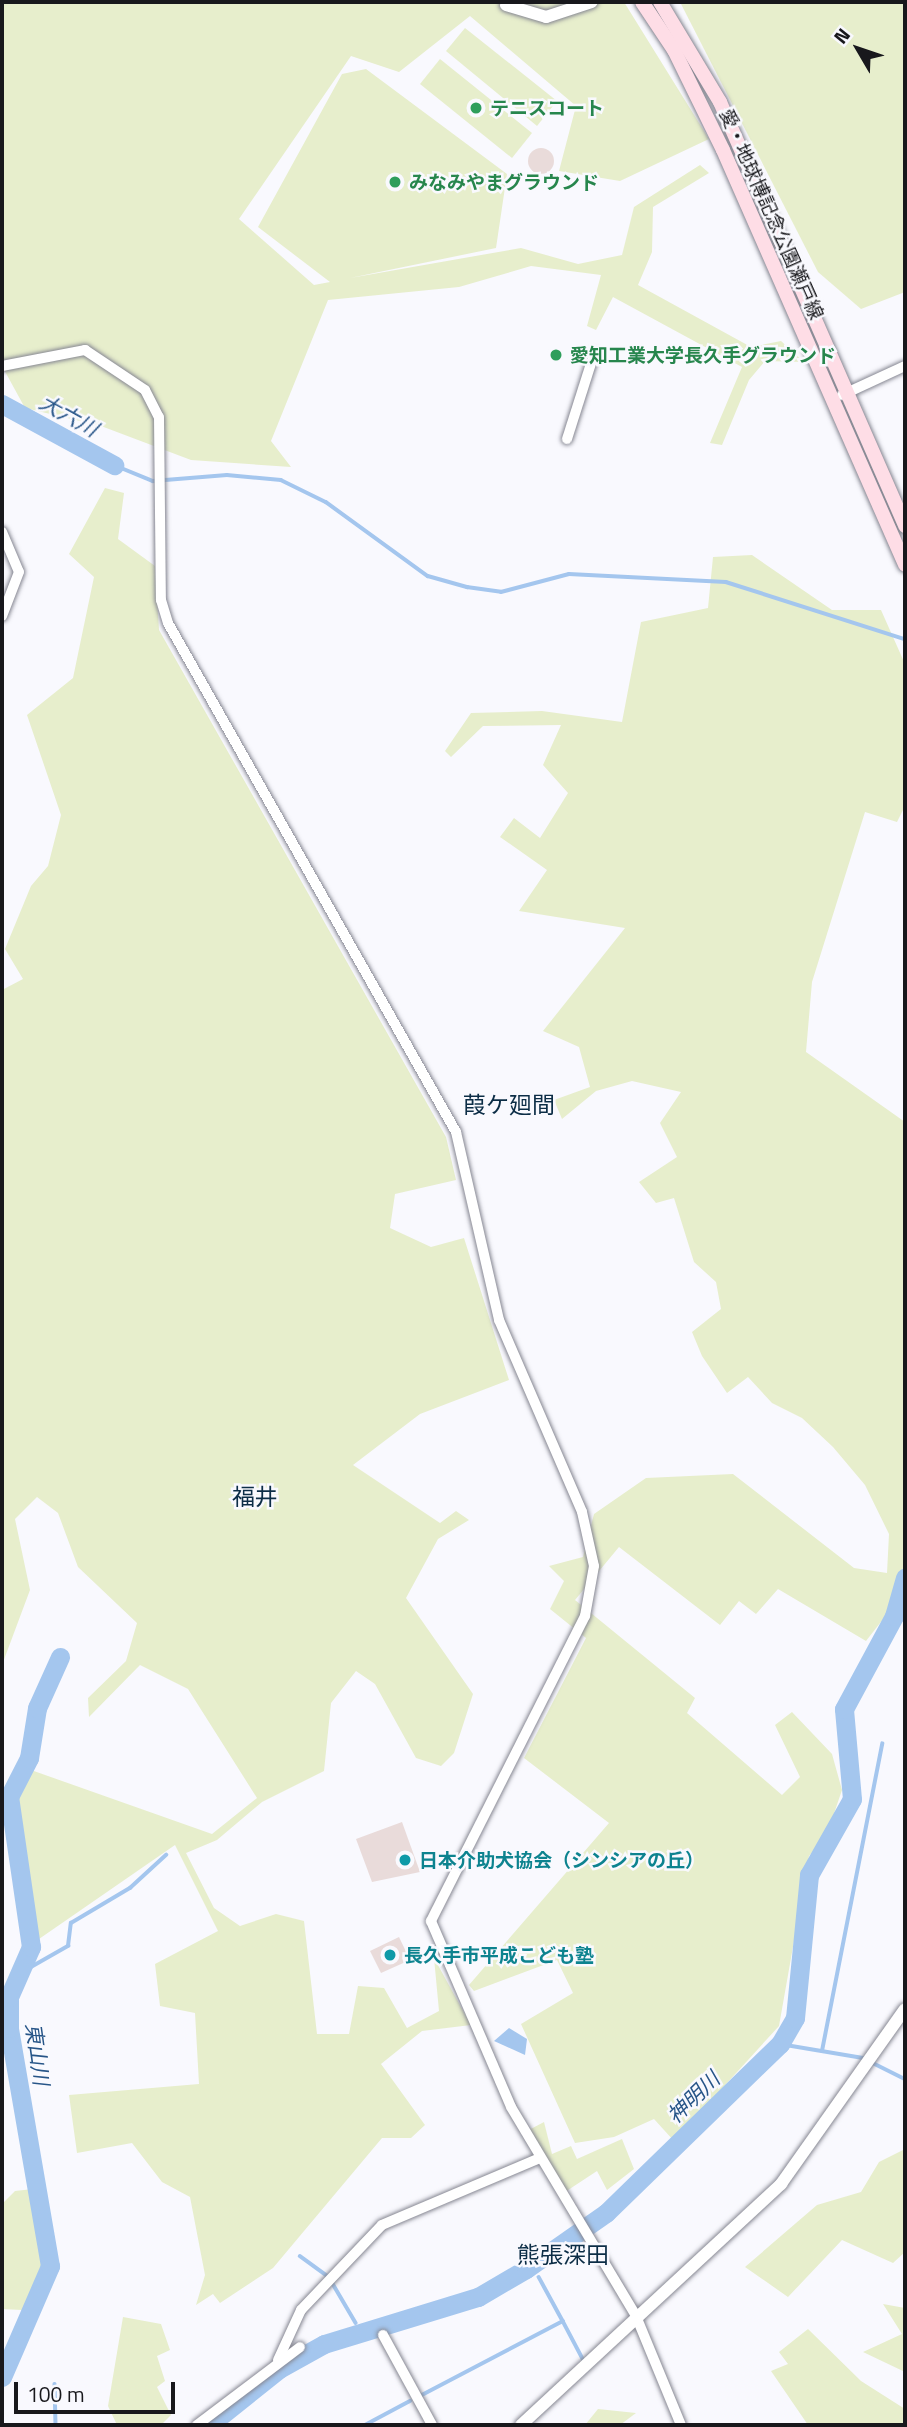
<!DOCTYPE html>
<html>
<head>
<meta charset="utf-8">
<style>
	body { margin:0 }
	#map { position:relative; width:907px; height:2427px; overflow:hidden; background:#f9f9fe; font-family:"Titillium Web","Noto Sans JP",sans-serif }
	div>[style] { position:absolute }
	.green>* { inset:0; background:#e7eecc }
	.water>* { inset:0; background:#a4c6ee }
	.stream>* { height:3.5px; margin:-1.75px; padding:0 1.75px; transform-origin:1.75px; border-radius:1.75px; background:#a4c6ee }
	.river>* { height:19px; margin:-9.5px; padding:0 9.5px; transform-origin:9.5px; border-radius:9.5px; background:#a4c6ee }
	.building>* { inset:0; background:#e9dbda }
	.round { border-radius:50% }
	.roads { filter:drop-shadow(0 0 2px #868792) drop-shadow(0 0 2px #868792) }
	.minor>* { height:10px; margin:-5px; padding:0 5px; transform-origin:5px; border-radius:5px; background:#fff }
	.tertiary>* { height:12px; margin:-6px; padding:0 6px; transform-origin:6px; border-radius:6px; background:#fff }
	.secondary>* { height:14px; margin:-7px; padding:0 7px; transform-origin:7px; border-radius:7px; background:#fedde6 }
	.dots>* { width:19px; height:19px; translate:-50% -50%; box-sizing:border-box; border:4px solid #f9f9fe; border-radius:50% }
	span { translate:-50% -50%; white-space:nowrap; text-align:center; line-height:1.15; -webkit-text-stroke:5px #f9f9fe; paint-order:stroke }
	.leisure-label { font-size:19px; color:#27864d; font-weight:700 }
	.left { translate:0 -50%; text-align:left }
	.street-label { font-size:19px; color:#18181c }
	.culture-label { font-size:19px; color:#0d838f; font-weight:700 }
	.water-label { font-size:21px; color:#275588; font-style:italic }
	.quarter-label { font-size:23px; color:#0c2d46 }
	.frame { position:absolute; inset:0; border:4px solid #18181c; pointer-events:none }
	.north { position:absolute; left:823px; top:14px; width:70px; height:70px; -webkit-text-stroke:5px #f9f9fe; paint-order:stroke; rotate:309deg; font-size:19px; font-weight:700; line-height:28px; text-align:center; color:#18181c }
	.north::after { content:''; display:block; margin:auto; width:24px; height:32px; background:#18181c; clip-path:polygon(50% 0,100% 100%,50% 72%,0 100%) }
	.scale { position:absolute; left:14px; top:2382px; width:161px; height:32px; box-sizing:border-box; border:4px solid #18181c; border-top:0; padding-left:9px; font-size:21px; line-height:24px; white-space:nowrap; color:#18181c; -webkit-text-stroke:5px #f9f9fe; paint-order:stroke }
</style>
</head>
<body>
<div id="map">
	<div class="green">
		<div style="clip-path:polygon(2px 2px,624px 2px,709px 139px,620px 181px,559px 171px,576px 106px,470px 16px,399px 72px,351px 56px,239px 219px,314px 285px,330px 282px,258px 227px,342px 74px,366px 69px,507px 174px,496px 248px,350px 278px,521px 248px,578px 264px,622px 255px,634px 207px,700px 165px,709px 173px,653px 207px,652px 252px,638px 285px,751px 347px,781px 341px,804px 362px,765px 361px,749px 380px,722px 445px,710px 443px,742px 367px,613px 297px,596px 330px,587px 326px,601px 275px,531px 266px,459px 287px,328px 300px,271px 441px,291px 467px,191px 460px,101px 426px,25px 408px,2px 366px)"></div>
		<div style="clip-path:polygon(680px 2px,905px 2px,905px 292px,861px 309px,818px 272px)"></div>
		<div style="clip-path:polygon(465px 28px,557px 101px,537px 126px,446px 51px)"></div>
		<div style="clip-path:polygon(440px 59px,532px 133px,512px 158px,420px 84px)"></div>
		<div style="clip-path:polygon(105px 488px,124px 493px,118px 539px,155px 566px,159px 630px,446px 1137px,456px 1180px,395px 1194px,390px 1228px,431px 1247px,464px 1238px,509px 1380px,420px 1414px,353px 1465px,440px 1523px,456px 1511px,469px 1520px,438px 1539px,406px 1598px,473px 1694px,454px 1753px,441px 1766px,416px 1758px,375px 1684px,356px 1671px,331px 1703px,324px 1771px,262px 1802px,217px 1840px,186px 1853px,214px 1908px,240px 1926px,276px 1914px,304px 1921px,317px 2034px,349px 2034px,358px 1986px,384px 1988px,407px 2028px,439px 2011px,434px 1958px,471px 2025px,422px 2031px,381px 2064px,425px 2125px,411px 2138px,382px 2138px,273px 2268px,220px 2303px,213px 2294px,196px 2305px,205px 2275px,190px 2197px,162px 2182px,132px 2143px,77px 2153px,69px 2095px,199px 2084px,195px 2013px,160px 2006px,155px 1964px,218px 1931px,175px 1845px,39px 1939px,18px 1796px,31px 1770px,212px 1834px,257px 1798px,188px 1689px,140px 1665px,89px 1717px,88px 1698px,126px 1661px,137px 1623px,78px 1567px,58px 1513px,37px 1497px,15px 1519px,30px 1590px,2px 1665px,2px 990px,23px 979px,5px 949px,31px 886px,48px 866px,61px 815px,27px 715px,73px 678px,94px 577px,69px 554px)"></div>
		<div style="clip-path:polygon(752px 555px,832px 610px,881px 610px,905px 664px,905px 806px,897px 822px,865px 812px,812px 982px,806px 1052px,905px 1122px,905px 1591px,866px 1641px,778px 1589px,756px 1614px,739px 1601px,720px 1625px,619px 1547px,575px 1600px,695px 1698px,687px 1713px,782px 1795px,800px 1777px,775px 1725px,792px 1712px,832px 1754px,842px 1790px,827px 1834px,809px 1856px,779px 2026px,674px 2141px,654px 2119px,614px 2137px,575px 2143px,521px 2024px,573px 1993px,557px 1960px,474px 1991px,469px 1985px,609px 1823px,524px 1758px,586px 1638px,550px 1609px,564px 1581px,549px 1566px,583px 1557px,594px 1514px,646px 1478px,733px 1474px,854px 1568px,887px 1573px,889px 1534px,865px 1485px,833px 1447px,802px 1418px,772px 1403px,748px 1377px,727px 1393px,702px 1356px,692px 1332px,721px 1309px,716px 1282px,694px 1262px,674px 1198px,656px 1203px,639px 1182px,677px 1157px,660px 1123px,681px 1092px,632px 1081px,596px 1091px,562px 1119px,554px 1100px,590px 1087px,579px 1047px,543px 1031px,625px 928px,519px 911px,547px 870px,500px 837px,514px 818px,540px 838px,568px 793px,543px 765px,561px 725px,483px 726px,451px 757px,445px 751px,471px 713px,542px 711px,622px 722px,641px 622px,708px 608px,713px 557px)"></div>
		<div style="clip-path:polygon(544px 2122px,552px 2154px,571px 2146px,577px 2159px,622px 2139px,634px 2169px,607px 2190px,597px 2171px,562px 2194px,525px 2132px)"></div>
		<div style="clip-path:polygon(905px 2149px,905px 2252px,893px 2263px,842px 2240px,788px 2297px,745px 2267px,817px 2205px,861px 2192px,879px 2162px)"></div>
		<div style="clip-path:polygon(33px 2189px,47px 2268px,24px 2323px,22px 2310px,2px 2309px,2px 2204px,15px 2191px)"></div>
		<div style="clip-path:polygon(883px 2304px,905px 2308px,905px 2372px,863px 2352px,902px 2334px)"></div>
		<div style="clip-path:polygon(123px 2317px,161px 2324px,170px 2350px,157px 2356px,165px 2381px,157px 2387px,171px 2415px,161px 2425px,117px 2425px,108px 2406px)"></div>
		<div style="clip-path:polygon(808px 2329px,861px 2381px,905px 2409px,905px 2425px,808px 2425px,771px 2371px,788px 2364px,779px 2352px)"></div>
		<div style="clip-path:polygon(598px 2409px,636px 2413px,620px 2425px,585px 2425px)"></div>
	</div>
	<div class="water">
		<div style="clip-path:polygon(509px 2028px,527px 2039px,525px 2055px,494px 2041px)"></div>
	</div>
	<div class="stream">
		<div style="left:114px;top:465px;width:42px;rotate:22.3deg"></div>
		<div style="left:153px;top:481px;width:74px;rotate:-4.6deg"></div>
		<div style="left:227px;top:475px;width:54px;rotate:5.3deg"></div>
		<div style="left:281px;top:480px;width:50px;rotate:26.1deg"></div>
		<div style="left:326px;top:502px;width:126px;rotate:36deg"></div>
		<div style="left:428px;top:576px;width:41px;rotate:15.8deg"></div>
		<div style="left:467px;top:587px;width:34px;rotate:8deg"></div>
		<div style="left:501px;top:592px;width:70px;rotate:-14.8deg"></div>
		<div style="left:569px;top:574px;width:157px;rotate:2.9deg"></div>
		<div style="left:726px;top:582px;width:188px;rotate:17.7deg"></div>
		<div style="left:24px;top:1971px;width:51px;rotate:-29.6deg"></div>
		<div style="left:68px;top:1946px;width:23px;rotate:-83deg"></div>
		<div style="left:71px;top:1923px;width:69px;rotate:-30.7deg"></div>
		<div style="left:130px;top:1888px;width:49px;rotate:-42.5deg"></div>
		<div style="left:780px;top:2044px;width:84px;rotate:9.6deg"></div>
		<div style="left:863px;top:2058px;width:47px;rotate:26.6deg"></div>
		<div style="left:822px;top:2051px;width:313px;rotate:-78.9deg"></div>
		<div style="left:300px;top:2256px;width:36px;rotate:36deg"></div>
		<div style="left:329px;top:2277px;width:53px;rotate:59.6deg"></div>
		<div style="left:539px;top:2277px;width:50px;rotate:61.4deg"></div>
		<div style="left:55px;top:2384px;width:41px;rotate:88.6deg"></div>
		<div style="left:420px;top:2396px;width:161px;rotate:-27.7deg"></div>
		<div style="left:563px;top:2321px;width:43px;rotate:62.2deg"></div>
		<div style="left:365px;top:2425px;width:51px;rotate:-28.1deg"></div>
	</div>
	<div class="river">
		<div style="left:2px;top:404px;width:128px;rotate:28.6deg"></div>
		<div style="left:2px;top:2377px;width:121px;rotate:-66.6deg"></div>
		<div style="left:50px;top:2266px;width:242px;rotate:-99.8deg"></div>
		<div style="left:9px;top:2028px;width:31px;rotate:-90deg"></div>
		<div style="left:9px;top:1997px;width:55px;rotate:-66.3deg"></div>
		<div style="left:31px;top:1947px;width:152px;rotate:-98.3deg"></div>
		<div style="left:9px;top:1797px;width:44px;rotate:-62.9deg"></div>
		<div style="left:29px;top:1758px;width:51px;rotate:-80.9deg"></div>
		<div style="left:37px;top:1708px;width:56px;rotate:-65.7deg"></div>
		<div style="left:209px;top:2425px;width:90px;rotate:-38.7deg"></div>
		<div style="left:279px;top:2369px;width:51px;rotate:-29.1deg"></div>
		<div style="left:324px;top:2344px;width:161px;rotate:-17deg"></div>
		<div style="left:478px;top:2297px;width:56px;rotate:-30.3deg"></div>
		<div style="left:526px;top:2269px;width:98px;rotate:-35deg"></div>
		<div style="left:606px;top:2213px;width:243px;rotate:-44.2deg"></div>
		<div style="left:780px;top:2044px;width:30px;rotate:-60deg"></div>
		<div style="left:795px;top:2018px;width:144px;rotate:-84.4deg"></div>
		<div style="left:809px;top:1875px;width:87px;rotate:-60.5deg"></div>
		<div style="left:852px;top:1799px;width:90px;rotate:-95.1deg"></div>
		<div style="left:844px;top:1709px;width:106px;rotate:-61.7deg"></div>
		<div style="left:894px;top:1616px;width:40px;rotate:-74deg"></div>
	</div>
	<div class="building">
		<div class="round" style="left:528px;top:148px;width:26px;height:26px"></div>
		<div style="clip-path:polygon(402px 1822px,420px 1872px,372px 1882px,356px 1839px)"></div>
		<div style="clip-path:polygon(399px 1937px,410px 1960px,381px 1973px,370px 1951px)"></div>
	</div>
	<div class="roads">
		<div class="minor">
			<div style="left:2px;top:366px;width:85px;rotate:-10.9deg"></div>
			<div style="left:85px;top:350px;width:72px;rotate:33.7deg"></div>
			<div style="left:145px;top:390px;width:30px;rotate:63deg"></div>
			<div style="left:159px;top:417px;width:183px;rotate:89.4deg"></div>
			<div style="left:161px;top:600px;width:24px;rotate:73deg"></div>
			<div style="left:168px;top:623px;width:585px;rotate:60.5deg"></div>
			<div style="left:456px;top:1132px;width:193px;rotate:77.1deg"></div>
			<div style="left:499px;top:1320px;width:209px;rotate:66.6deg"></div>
			<div style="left:582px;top:1512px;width:55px;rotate:77.5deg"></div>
			<div style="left:594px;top:1566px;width:51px;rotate:100.2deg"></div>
			<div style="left:585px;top:1616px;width:342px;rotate:116.8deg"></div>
			<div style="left:431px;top:1921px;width:202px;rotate:66.7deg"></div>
			<div style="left:511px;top:2107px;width:244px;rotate:59.1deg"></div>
			<div style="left:636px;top:2316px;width:118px;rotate:67.6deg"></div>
			<div style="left:842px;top:395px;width:69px;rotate:-24.7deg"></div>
			<div style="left:567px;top:439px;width:89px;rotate:-72.4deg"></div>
			<div style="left:2px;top:532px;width:43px;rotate:67deg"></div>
			<div style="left:19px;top:572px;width:47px;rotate:111.1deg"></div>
			<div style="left:383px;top:2335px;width:102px;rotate:61.4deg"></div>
			<div style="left:278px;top:2360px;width:55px;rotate:-65.3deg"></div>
			<div style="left:301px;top:2310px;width:117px;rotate:-46.4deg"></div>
			<div style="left:382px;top:2225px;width:172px;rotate:-23deg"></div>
			<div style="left:197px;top:2425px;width:129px;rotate:-37.1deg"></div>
		</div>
		<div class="tertiary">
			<div style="left:506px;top:5px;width:42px;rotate:16.7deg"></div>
			<div style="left:546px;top:17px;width:48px;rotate:-18.1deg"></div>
			<div style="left:521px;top:2425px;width:355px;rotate:-42.8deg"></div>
			<div style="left:781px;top:2184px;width:214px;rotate:-54.7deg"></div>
		</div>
		<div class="secondary">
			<div style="left:642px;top:2px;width:58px;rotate:56.3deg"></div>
			<div style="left:674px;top:50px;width:111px;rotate:63.9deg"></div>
			<div style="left:723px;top:150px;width:453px;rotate:66.3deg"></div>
			<div style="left:660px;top:2px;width:117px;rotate:59deg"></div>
			<div style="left:720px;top:102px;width:463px;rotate:66.4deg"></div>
		</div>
	</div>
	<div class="dots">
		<div style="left:476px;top:108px;background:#2e9e5b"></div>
		<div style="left:395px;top:182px;background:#2e9e5b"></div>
		<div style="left:556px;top:355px;background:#2e9e5b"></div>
		<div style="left:405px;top:1860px;background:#0f9aa8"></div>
		<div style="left:390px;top:1955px;background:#0f9aa8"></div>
	</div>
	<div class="leisure-label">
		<span class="left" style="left:490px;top:108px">テニスコート</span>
		<span class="left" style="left:409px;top:182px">みなみやまグラウンド</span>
		<span class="left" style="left:570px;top:355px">愛知工業大学長久手グラウンド</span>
	</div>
	<div class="street-label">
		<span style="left:772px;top:214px;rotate:66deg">愛・地球博記念公園瀬戸線</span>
	</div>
	<div class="culture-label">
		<span class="left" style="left:419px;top:1860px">日本介助犬協会（シンシアの丘）</span>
		<span class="left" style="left:404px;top:1955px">長久手市平成こども塾</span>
	</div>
	<div class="water-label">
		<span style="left:69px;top:415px;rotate:29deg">大六川</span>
		<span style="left:38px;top:2054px;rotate:82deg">東山川</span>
		<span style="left:693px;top:2097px;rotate:-44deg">神明川</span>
	</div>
	<div class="quarter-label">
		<span style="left:509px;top:1105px">葭ケ廻間</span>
		<span style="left:255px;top:1497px">福井</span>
		<span style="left:563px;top:2255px">熊張深田</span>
	</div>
	<div class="frame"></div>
	<div class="north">N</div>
	<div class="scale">100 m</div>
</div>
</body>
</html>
